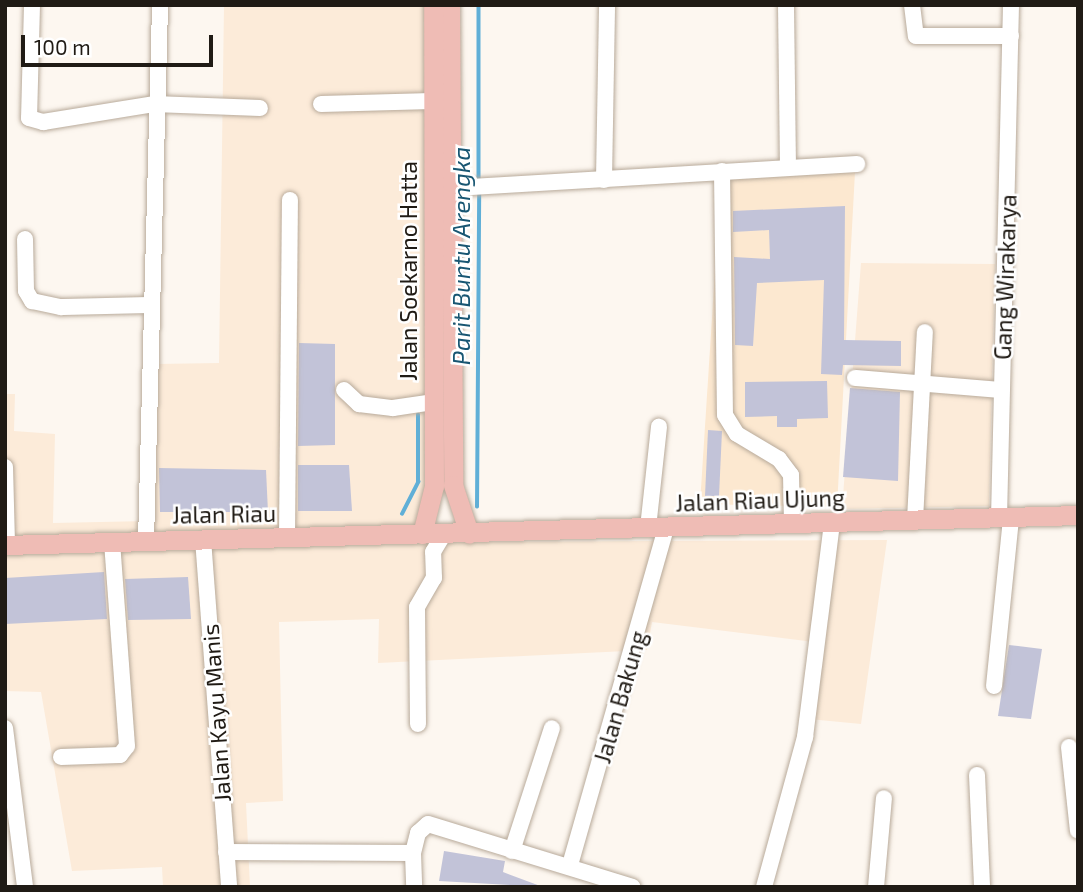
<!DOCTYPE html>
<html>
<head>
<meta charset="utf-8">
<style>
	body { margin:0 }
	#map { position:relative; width:1083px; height:892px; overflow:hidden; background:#fdf7f0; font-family:"Exo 2",sans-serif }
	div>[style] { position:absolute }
	.commercial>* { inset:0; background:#fcebd9 }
	.built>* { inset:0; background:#fce8d0 }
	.stream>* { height:3.5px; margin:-1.75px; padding:0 1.75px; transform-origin:1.75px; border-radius:1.75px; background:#60afd7 }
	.building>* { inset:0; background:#c2c3d8 }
	.roads { filter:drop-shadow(0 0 2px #b8aa9a) drop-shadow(0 0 2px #b8aa9a) }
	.minor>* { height:16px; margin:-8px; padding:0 8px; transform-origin:8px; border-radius:8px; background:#fff }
	.major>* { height:19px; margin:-9.5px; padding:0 9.5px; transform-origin:9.5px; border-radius:9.5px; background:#efbcb5 }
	span { translate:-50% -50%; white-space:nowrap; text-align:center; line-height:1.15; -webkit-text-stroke:5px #fff; paint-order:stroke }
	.street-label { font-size:23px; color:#201b15 }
	.water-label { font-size:24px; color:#185672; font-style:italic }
	.frame { position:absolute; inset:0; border:7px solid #201b15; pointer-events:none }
	.scale { position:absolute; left:21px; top:35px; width:192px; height:32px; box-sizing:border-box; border:4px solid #201b15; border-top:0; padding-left:9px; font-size:21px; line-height:24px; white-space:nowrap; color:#201b15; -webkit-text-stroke:5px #fff; paint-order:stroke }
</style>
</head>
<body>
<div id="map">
	<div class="commercial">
		<div style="clip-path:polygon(224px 5px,428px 5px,435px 542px,887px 540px,861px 724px,809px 719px,814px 642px,652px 622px,647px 650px,378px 663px,379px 619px,279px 622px,283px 801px,246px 803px,250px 887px,163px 887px,162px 867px,72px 871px,41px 692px,5px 691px,5px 394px,15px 394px,14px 431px,55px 434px,53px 523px,148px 521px,156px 364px,219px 363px)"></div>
		<div style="clip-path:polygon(861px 263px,995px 264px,989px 506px,842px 509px)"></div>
	</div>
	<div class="built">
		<div style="clip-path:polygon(855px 172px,837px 507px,700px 504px,721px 178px)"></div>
	</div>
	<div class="stream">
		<div style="left:479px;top:5px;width:177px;rotate:90deg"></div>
		<div style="left:477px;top:507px;width:314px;rotate:-89.6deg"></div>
		<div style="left:402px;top:514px;width:36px;rotate:-63deg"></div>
		<div style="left:418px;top:482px;width:67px;rotate:-90deg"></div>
	</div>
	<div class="building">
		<div style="clip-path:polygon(845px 206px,844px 340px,901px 341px,901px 366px,843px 365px,842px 375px,821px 374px,824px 280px,757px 283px,753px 346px,735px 345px,734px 257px,770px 259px,769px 230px,733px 232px,733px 211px)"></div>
		<div style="clip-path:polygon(299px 343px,335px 344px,335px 445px,298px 446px)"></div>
		<div style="clip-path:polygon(827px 381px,828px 418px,797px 419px,797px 427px,777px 427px,777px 416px,745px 417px,745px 382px)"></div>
		<div style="clip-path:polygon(850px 388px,900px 392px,898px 481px,843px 477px)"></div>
		<div style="clip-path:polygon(708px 430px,722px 431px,719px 496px,705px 496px)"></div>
		<div style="clip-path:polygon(298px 465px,349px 465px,352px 511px,298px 511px)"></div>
		<div style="clip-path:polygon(159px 468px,266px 470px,268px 512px,160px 512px)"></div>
		<div style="clip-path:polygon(104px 572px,107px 619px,5px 624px,5px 578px)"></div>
		<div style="clip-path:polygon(188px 577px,191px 619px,128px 620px,125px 579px)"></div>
		<div style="clip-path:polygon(1009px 645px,1042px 649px,1031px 719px,998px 716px)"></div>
		<div style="clip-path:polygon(444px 851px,505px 861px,503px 872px,543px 887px,439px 881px)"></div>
	</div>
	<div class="roads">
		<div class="minor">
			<div style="left:32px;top:5px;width:113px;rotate:91.5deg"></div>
			<div style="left:29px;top:118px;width:15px;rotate:16deg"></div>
			<div style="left:43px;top:122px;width:112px;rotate:-9.2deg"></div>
			<div style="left:154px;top:104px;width:106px;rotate:2.2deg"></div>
			<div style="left:786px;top:5px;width:162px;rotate:89.3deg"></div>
			<div style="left:912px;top:5px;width:31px;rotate:83deg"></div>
			<div style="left:916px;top:36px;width:95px"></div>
			<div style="left:321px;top:104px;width:111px;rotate:-1.5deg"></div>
			<div style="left:722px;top:171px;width:244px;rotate:89.3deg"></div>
			<div style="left:725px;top:415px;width:22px;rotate:58deg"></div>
			<div style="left:737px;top:434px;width:49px;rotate:30.8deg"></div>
			<div style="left:779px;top:459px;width:20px;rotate:53deg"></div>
			<div style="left:791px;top:475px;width:48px;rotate:88.8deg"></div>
			<div style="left:604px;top:180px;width:175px;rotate:-89deg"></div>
			<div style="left:454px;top:188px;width:404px;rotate:-3.4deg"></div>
			<div style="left:25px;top:239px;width:52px;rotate:88.9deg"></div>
			<div style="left:26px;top:291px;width:12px;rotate:59deg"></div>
			<div style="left:32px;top:301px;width:30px;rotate:12deg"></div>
			<div style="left:61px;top:307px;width:90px;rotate:-1.3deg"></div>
			<div style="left:855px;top:378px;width:147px;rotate:4.7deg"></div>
			<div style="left:344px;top:390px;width:21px;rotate:43deg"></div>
			<div style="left:359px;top:404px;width:34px;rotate:7deg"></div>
			<div style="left:393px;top:408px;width:40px;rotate:-8.5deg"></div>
			<div style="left:5px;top:467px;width:78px;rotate:88.5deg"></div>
			<div style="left:999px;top:518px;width:513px;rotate:-88.66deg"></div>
			<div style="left:915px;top:520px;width:188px;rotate:-87deg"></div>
			<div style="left:648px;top:528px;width:102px;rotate:-83.8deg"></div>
			<div style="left:287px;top:537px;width:337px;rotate:-89.5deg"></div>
			<div style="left:203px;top:539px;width:349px;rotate:85.7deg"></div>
			<div style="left:146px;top:541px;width:536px;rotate:-88.5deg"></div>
			<div style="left:994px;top:686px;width:169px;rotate:-84.2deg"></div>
			<div style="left:418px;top:724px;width:117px;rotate:-90.5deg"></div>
			<div style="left:417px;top:607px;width:34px;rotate:-60deg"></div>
			<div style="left:434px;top:578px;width:26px;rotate:-92deg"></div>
			<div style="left:433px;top:552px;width:21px;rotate:-59deg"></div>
			<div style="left:5px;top:728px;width:160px;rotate:82.8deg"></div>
			<div style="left:1069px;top:747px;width:84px;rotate:83.9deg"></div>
			<div style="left:61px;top:757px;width:59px;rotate:-1.9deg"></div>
			<div style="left:120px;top:755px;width:11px;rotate:-52deg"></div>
			<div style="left:127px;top:746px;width:205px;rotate:-94.2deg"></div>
			<div style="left:977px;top:775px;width:112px;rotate:87.4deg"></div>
			<div style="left:512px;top:851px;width:129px;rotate:-72deg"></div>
			<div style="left:226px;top:852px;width:187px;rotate:0.3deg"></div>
			<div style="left:413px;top:853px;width:21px;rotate:-76deg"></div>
			<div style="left:418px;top:833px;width:13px;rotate:-42deg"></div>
			<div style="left:428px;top:824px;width:214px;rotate:17.1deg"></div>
			<div style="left:413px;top:853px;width:34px;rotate:88deg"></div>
			<div style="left:570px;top:865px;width:351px;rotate:-74.1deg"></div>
			<div style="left:764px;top:887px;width:156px;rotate:-74.7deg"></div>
			<div style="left:805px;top:737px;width:216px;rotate:-82.8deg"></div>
			<div style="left:876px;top:887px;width:89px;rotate:-84.9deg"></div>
		</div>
		<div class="major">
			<div style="left:450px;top:5px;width:480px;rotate:89.6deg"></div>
			<div style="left:453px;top:485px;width:51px;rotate:71.6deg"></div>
			<div style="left:422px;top:534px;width:49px;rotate:-76deg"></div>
			<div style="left:434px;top:486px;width:481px;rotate:-90.1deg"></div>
			<div style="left:5px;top:545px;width:1073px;rotate:-1.6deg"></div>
		</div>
	</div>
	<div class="street-label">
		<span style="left:408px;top:271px;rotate:-90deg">Jalan Soekarno Hatta</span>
		<span style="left:1005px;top:277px;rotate:-88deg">Gang Wirakarya</span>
		<span style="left:760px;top:500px;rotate:-2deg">Jalan Riau Ujung</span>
		<span style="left:224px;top:514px;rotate:-1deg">Jalan Riau</span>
		<span style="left:620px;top:697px;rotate:-74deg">Jalan Bakung</span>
		<span style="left:216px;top:713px;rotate:-94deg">Jalan Kayu Manis</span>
	</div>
	<div class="water-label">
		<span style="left:461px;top:256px;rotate:-90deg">Parit Buntu Arengka</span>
	</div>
	<div class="frame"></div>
	<div class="scale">100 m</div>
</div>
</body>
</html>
